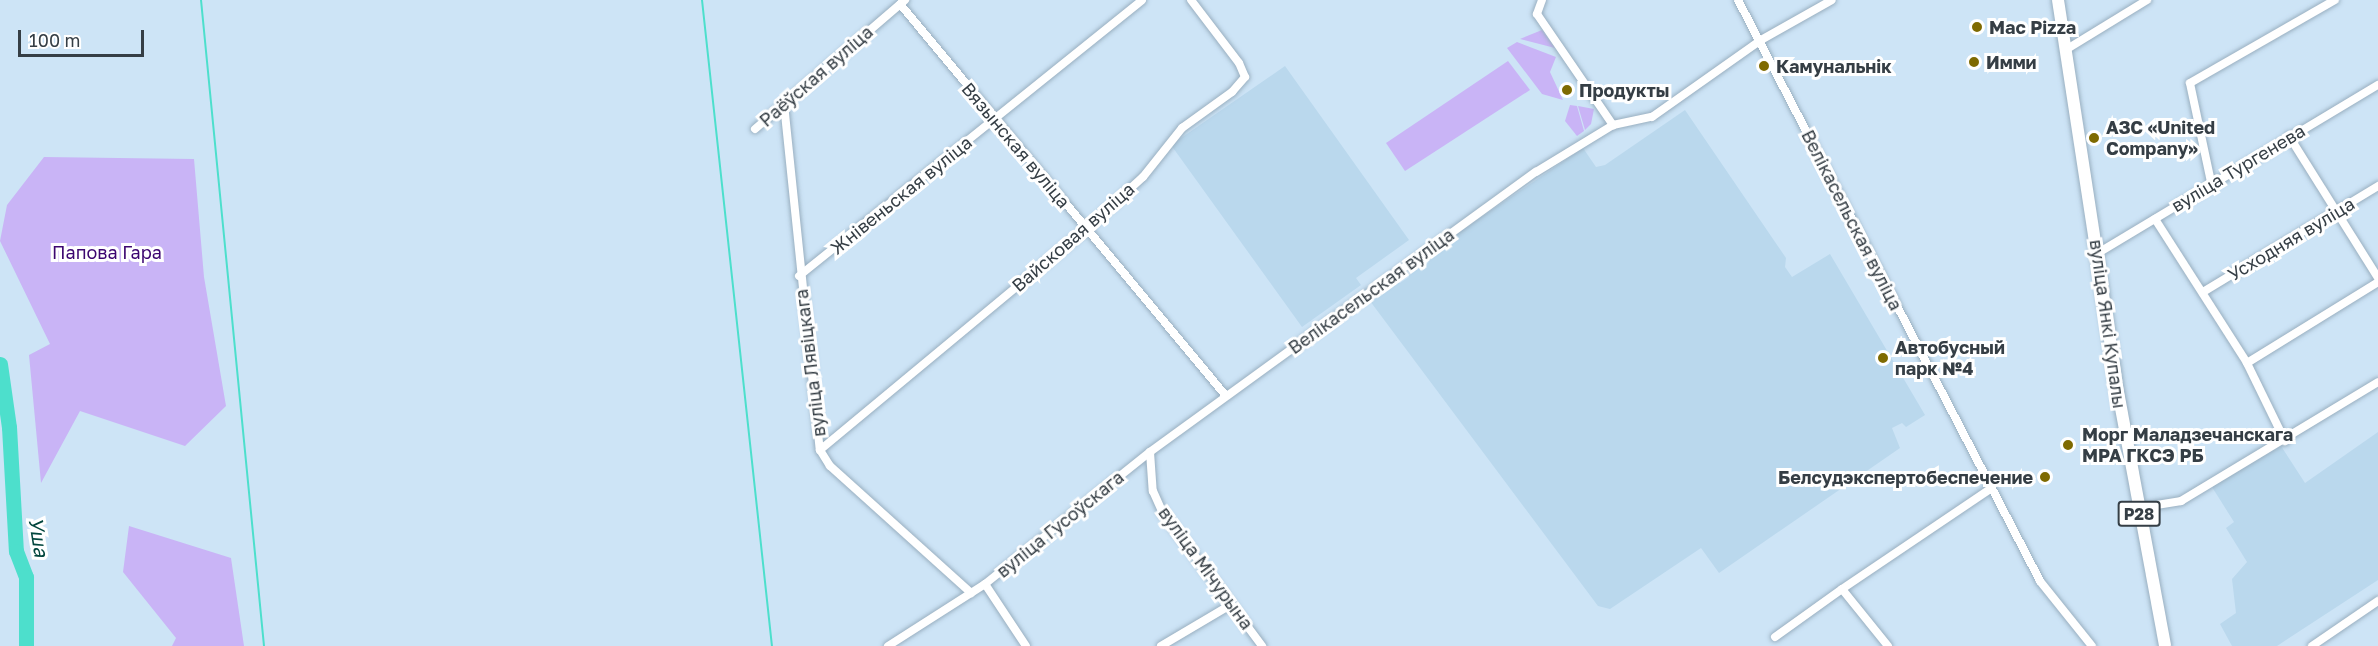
<!DOCTYPE html>
<html>
<head>
<meta charset="utf-8">
<style>
	body { margin:0 }
	#map { position:relative; width:2378px; height:646px; overflow:hidden; background:#cde4f6; font-family:"Golos Text",sans-serif }
	div>[style] { position:absolute }
	.built>* { inset:0; background:#bad8ed }
	.green>* { inset:0; background:#c9b4f6 }
	.stream>* { height:2px; margin:-1px; padding:0 1px; transform-origin:1px; border-radius:1px; background:#4ddfcc }
	.river>* { height:15px; margin:-7.5px; padding:0 7.5px; transform-origin:7.5px; border-radius:7.5px; background:#4ddfcc }
	.roads { filter:drop-shadow(0 0 2px #99afc0) drop-shadow(0 0 2px #99afc0) }
	.street>* { height:8px; margin:-4px; padding:0 4px; transform-origin:4px; border-radius:4px; background:#fff }
	.primary>* { height:12px; margin:-6px; padding:0 6px; transform-origin:6px; border-radius:6px; background:#fff }
	.dots>* { width:16px; height:16px; translate:-50% -50%; box-sizing:border-box; border:3px solid #fff; border-radius:50% }
	span { translate:-50% -50%; white-space:nowrap; text-align:center; line-height:1.15; -webkit-text-stroke:6px #fff; paint-order:stroke }
	.shield-label span { padding:2px 4px; background:#fff; border:2px solid; border-radius:4px; -webkit-text-stroke-width:0 }
	.shield-label { font-size:16px; color:#353e45; font-weight:700 }
	.poi-label { font-size:18px; color:#353e45; font-weight:700 }
	.left { translate:0 -50%; text-align:left }
	.right { translate:-100% -50%; text-align:right }
	.street-label { font-size:18px; color:#353e45 }
	.park-label { font-size:18px; color:#3c0670 }
	.water-label { font-size:20px; color:#02463e; font-style:italic }
	.scale { position:absolute; left:18px; top:30px; width:126px; height:27px; box-sizing:border-box; border:3px solid #353e45; border-top:0; padding-left:8px; font-size:18px; line-height:21px; white-space:nowrap; color:#353e45; -webkit-text-stroke:4px #fff; paint-order:stroke }
</style>
</head>
<body>
<div id="map">
	<div class="built">
		<div style="clip-path:polygon(1285px 66px,1409px 240px,1356px 278px,1361px 285px,1302px 327px,1171px 145px)"></div>
		<div style="clip-path:polygon(1685px 110px,1786px 258px,1785px 267px,1792px 277px,1830px 254px,1925px 415px,1906px 427px,1902px 423px,1892px 428px,1900px 448px,1719px 573px,1701px 548px,1610px 609px,1598px 606px,1370px 301px,1394px 280px,1400px 283px,1409px 277px,1408px 269px,1420px 259px,1583px 148px,1596px 167px,1605px 165px)"></div>
		<div style="clip-path:polygon(2378px 432px,2378px 580px,2277px 646px,2232px 646px,2220px 624px,2236px 613px,2232px 579px,2247px 562px,2226px 528px,2234px 522px,2212px 487px,2281px 446px,2305px 483px)"></div>
	</div>
	<div class="green">
		<div style="clip-path:polygon(1542px 30px,1555px 48px,1520px 39px)"></div>
		<div style="clip-path:polygon(1517px 42px,1556px 57px,1550px 72px,1563px 100px,1542px 94px,1507px 48px)"></div>
		<div style="clip-path:polygon(1508px 61px,1530px 90px,1405px 171px,1386px 143px)"></div>
		<div style="clip-path:polygon(1570px 105px,1577px 106px,1584px 131px,1577px 136px,1565px 121px)"></div>
		<div style="clip-path:polygon(1578px 106px,1594px 109px,1591px 124px,1585px 130px)"></div>
		<div style="clip-path:polygon(44px 157px,194px 159px,204px 277px,226px 406px,185px 446px,80px 411px,41px 483px,29px 355px,50px 344px,0 241px,7px 205px)"></div>
		<div style="clip-path:polygon(129px 526px,231px 558px,244px 646px,172px 646px,176px 638px,123px 572px)"></div>
	</div>
	<div class="stream">
		<div style="left:201px;top:0;width:649px;rotate:84.43deg"></div>
		<div style="left:702px;top:0;width:650px;rotate:83.82deg"></div>
	</div>
	<div class="river">
		<div style="left:0;top:364px;width:64px;rotate:81.9deg"></div>
		<div style="left:9px;top:427px;width:124px;rotate:86.8deg"></div>
		<div style="left:16px;top:551px;width:28px;rotate:69deg"></div>
		<div style="left:26px;top:577px;width:69px;rotate:90deg"></div>
	</div>
	<div class="roads">
		<div class="street">
			<div style="left:1542px;top:0;width:15px;rotate:110deg"></div>
			<div style="left:1537px;top:14px;width:135px;rotate:55.6deg"></div>
			<div style="left:1738px;top:0;width:655px;rotate:62.53deg"></div>
			<div style="left:2040px;top:581px;width:83px;rotate:51.3deg"></div>
			<div style="left:900px;top:4px;width:510px;rotate:50.25deg"></div>
			<div style="left:2067px;top:49px;width:94px;rotate:-31.5deg"></div>
			<div style="left:784px;top:104px;width:348px;rotate:84.1deg"></div>
			<div style="left:820px;top:450px;width:19px;rotate:58deg"></div>
			<div style="left:830px;top:466px;width:190px;rotate:42deg"></div>
			<div style="left:755px;top:129px;width:198px;rotate:-40.7deg"></div>
			<div style="left:2289px;top:136px;width:168px;rotate:57.9deg"></div>
			<div style="left:2211px;top:182px;width:101px;rotate:-102deg"></div>
			<div style="left:2190px;top:83px;width:167px;rotate:-29.8deg"></div>
			<div style="left:2155px;top:219px;width:171px;rotate:57.4deg"></div>
			<div style="left:2247px;top:363px;width:87px;rotate:64deg"></div>
			<div style="left:2098px;top:253px;width:327px;rotate:-31deg"></div>
			<div style="left:799px;top:276px;width:440px;rotate:-38.8deg"></div>
			<div style="left:2203px;top:292px;width:205px;rotate:-31.2deg"></div>
			<div style="left:2247px;top:363px;width:154px;rotate:-31.7deg"></div>
			<div style="left:820px;top:450px;width:346px;rotate:-39.7deg"></div>
			<div style="left:1086px;top:229px;width:77px;rotate:-42.4deg"></div>
			<div style="left:1143px;top:177px;width:63px;rotate:-51.5deg"></div>
			<div style="left:1182px;top:128px;width:62px;rotate:-35.8deg"></div>
			<div style="left:1232px;top:92px;width:20px;rotate:-49deg"></div>
			<div style="left:1245px;top:77px;width:15px;rotate:-113deg"></div>
			<div style="left:1239px;top:63px;width:79px;rotate:-127.3deg"></div>
			<div style="left:1150px;top:452px;width:39px;rotate:86deg"></div>
			<div style="left:1153px;top:491px;width:24px;rotate:66deg"></div>
			<div style="left:1163px;top:513px;width:166px;rotate:53.3deg"></div>
			<div style="left:2138px;top:508px;width:44px;rotate:-9.2deg"></div>
			<div style="left:2181px;top:501px;width:230px;rotate:-31.1deg"></div>
			<div style="left:985px;top:584px;width:74px;rotate:56.5deg"></div>
			<div style="left:1775px;top:637px;width:82px;rotate:-35.6deg"></div>
			<div style="left:888px;top:646px;width:115px;rotate:-32.6deg"></div>
			<div style="left:985px;top:584px;width:211px;rotate:-38.7deg"></div>
			<div style="left:1150px;top:452px;width:477px;rotate:-36deg"></div>
			<div style="left:1536px;top:172px;width:90px;rotate:-31.4deg"></div>
			<div style="left:1613px;top:125px;width:40px;rotate:-12deg"></div>
			<div style="left:1652px;top:117px;width:133px;rotate:-35.2deg"></div>
			<div style="left:1761px;top:40px;width:81px;rotate:-29.4deg"></div>
			<div style="left:1161px;top:646px;width:82px;rotate:-30.6deg"></div>
			<div style="left:1888px;top:646px;width:73px;rotate:-128.9deg"></div>
			<div style="left:1842px;top:589px;width:179px;rotate:-34deg"></div>
			<div style="left:2312px;top:646px;width:80px;rotate:-34.3deg"></div>
		</div>
		<div class="primary">
			<div style="left:2058px;top:0;width:385px;rotate:81.3deg"></div>
			<div style="left:2116px;top:381px;width:269px;rotate:79.5deg"></div>
		</div>
	</div>
	<div class="dots">
		<div style="left:1977px;top:27px;background:#7e6a01"></div>
		<div style="left:1974px;top:62px;background:#7e6a01"></div>
		<div style="left:1764px;top:66px;background:#7e6a01"></div>
		<div style="left:1567px;top:90px;background:#7e6a01"></div>
		<div style="left:2094px;top:138px;background:#7e6a01"></div>
		<div style="left:1883px;top:358px;background:#7e6a01"></div>
		<div style="left:2068px;top:445px;background:#7e6a01"></div>
		<div style="left:2045px;top:477px;background:#7e6a01"></div>
	</div>
	<div class="shield-label">
		<span style="left:2139px;top:514px">Р28</span>
	</div>
	<div class="poi-label">
		<span class="left" style="left:1989px;top:27px">Mac Pizza</span>
		<span class="left" style="left:1986px;top:62px">Имми</span>
		<span class="left" style="left:1776px;top:66px">Камунальнік</span>
		<span class="left" style="left:1579px;top:90px">Продукты</span>
		<span class="left" style="left:2106px;top:138px">АЗС «United<br>Company»</span>
		<span class="left" style="left:1895px;top:358px">Автобусный<br>парк №4</span>
		<span class="left" style="left:2082px;top:445px">Морг Маладзечанскага<br>МРА ГКСЭ РБ</span>
		<span class="right" style="left:2033px;top:477px">Белсудэкспертобеспечение</span>
	</div>
	<div class="street-label">
		<span style="left:816px;top:76px;rotate:-41deg">Раёўская вуліца</span>
		<span style="left:1016px;top:145px;rotate:50deg">Вязынская вуліца</span>
		<span style="left:2238px;top:168px;rotate:-31deg">вуліца Тургенева</span>
		<span style="left:901px;top:195px;rotate:-39deg">Жнівеньская вуліца</span>
		<span style="left:1852px;top:220px;rotate:63deg">Велікасельская вуліца</span>
		<span style="left:1073px;top:237px;rotate:-41deg">Вайсковая вуліца</span>
		<span style="left:2291px;top:239px;rotate:-31deg">Усходняя вуліца</span>
		<span style="left:1371px;top:291px;rotate:-36deg">Велікасельская вуліца</span>
		<span style="left:2108px;top:324px;rotate:82deg">вуліца Янкі Купалы</span>
		<span style="left:810px;top:363px;rotate:-97deg">вуліца Лявіцкага</span>
		<span style="left:1060px;top:524px;rotate:-39deg">вуліца Гусоўскага</span>
		<span style="left:1206px;top:568px;rotate:54deg">вуліца Мічурына</span>
	</div>
	<div class="park-label">
		<span style="left:107px;top:252px">Папова Гара</span>
	</div>
	<div class="water-label">
		<span style="left:39px;top:537px;rotate:81deg">Уша</span>
	</div>
	<div class="scale">100 m</div>
</div>
</body>
</html>
